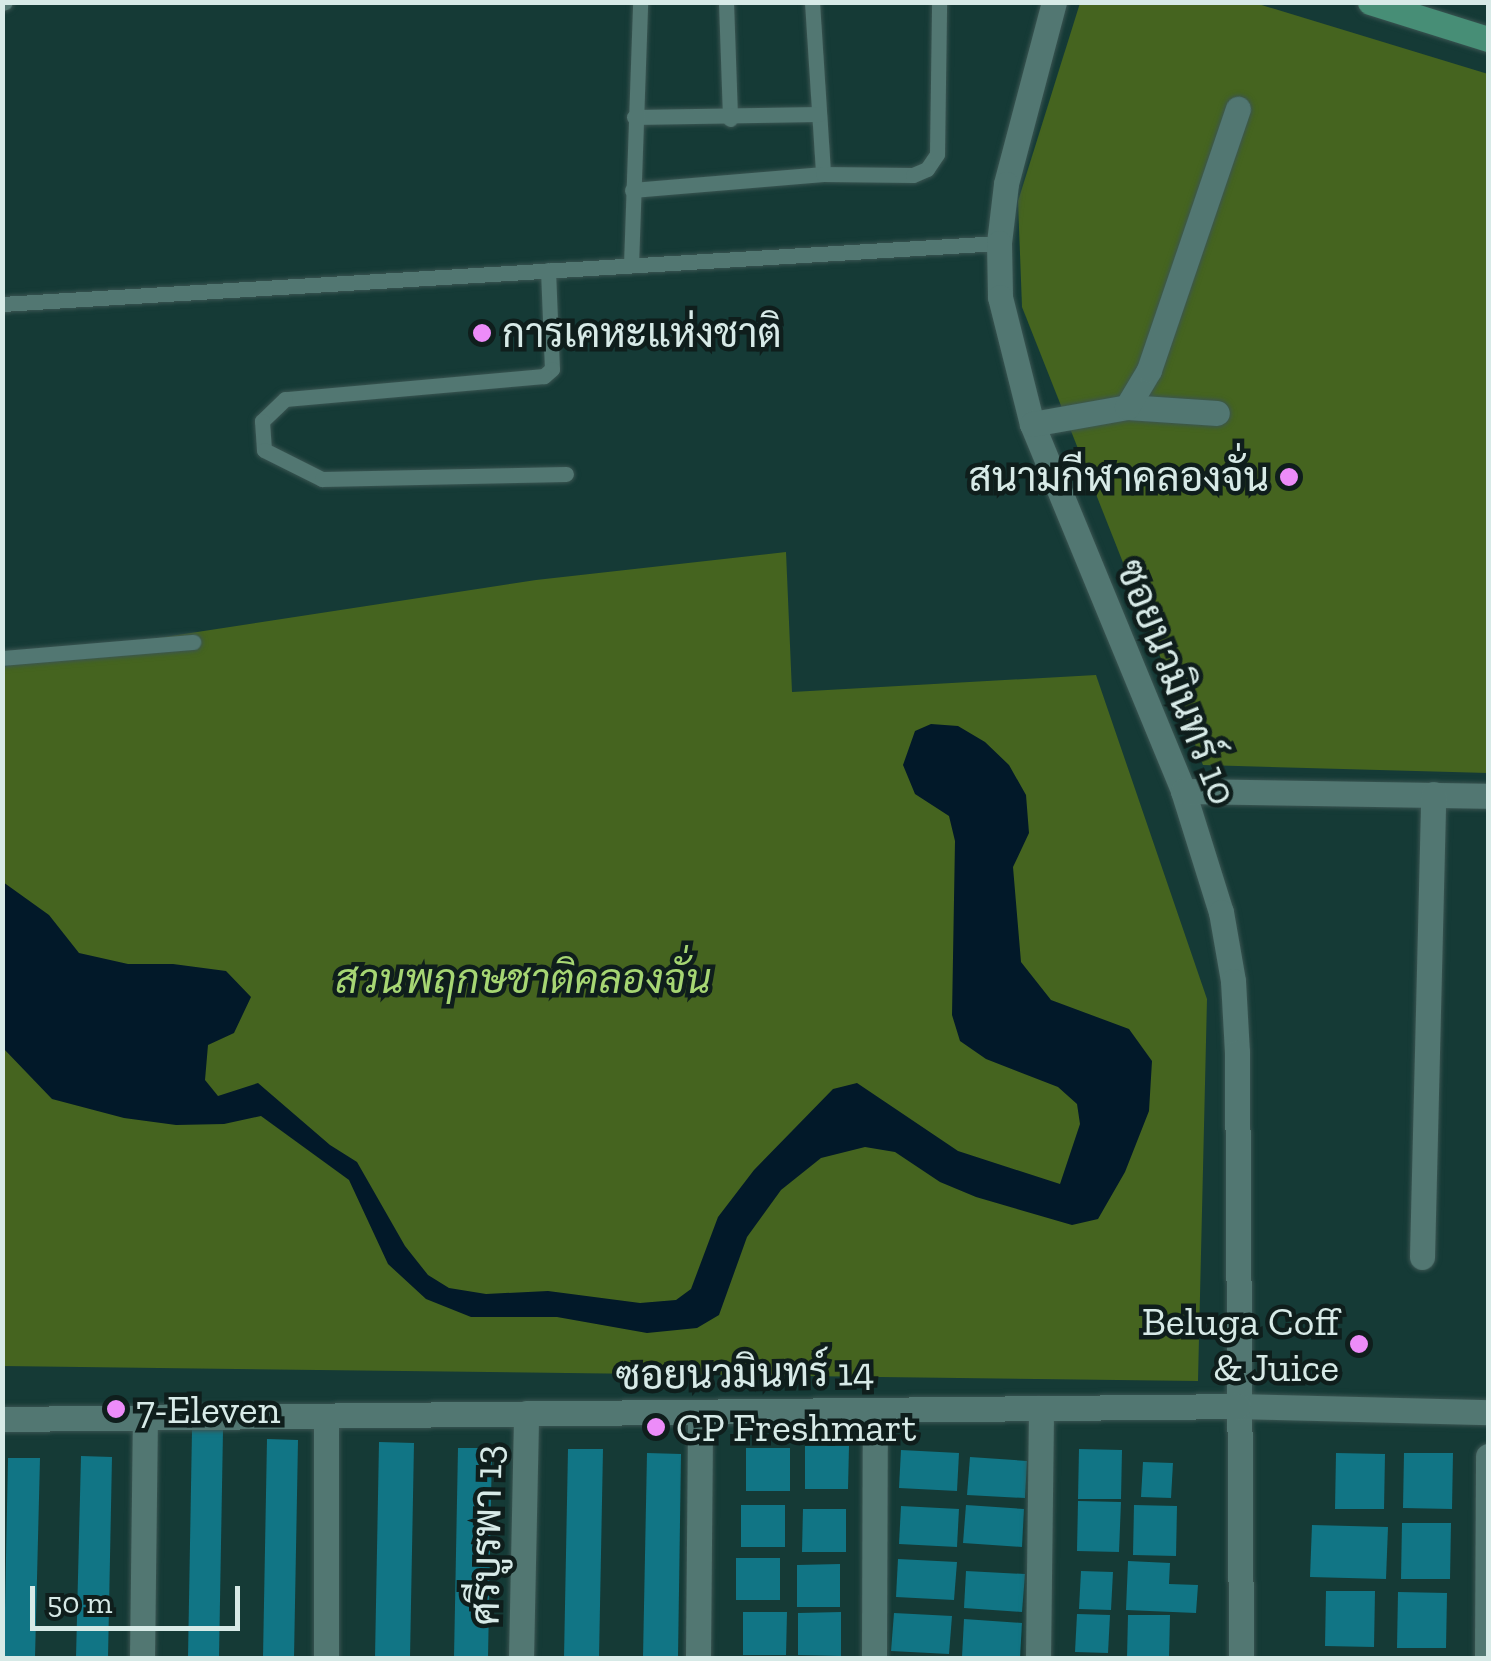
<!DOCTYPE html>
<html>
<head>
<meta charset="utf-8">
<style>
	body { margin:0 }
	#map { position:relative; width:1491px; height:1661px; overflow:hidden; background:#153a36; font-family:"Zilla Slab",Sarabun,serif }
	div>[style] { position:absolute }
	.green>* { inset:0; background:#45641f }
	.water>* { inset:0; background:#021929 }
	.building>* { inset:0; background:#117585 }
	.roads { filter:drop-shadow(0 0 2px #3b5552) drop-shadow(0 0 2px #3b5552) }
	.service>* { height:15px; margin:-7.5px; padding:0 7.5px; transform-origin:7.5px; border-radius:7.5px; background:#527772 }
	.minor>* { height:25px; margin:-12.5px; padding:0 12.5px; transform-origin:12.5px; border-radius:12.5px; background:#527772 }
	.tertiary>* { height:25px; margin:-12.5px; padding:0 12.5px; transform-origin:12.5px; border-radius:12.5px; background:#527772 }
	.secondary>* { height:25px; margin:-12.5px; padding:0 12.5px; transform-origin:12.5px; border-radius:12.5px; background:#478e76 }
	.dots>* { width:28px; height:28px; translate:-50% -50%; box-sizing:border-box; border:5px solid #0f1e1c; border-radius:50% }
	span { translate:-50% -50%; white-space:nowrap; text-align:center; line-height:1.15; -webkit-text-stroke:9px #0f1e1c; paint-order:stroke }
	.poi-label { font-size:40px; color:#d7eae7 }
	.left { translate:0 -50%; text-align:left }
	.right { translate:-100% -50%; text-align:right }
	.street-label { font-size:40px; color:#d7eae7 }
	.park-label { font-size:40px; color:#a6d673; font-style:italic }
	.frame { position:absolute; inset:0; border:5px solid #d7eae7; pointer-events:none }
	.scale { position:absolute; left:30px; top:1586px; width:210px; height:45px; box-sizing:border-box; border:5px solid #d7eae7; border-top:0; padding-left:12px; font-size:30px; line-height:35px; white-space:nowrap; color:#d7eae7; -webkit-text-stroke:8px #0f1e1c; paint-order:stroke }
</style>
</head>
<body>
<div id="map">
	<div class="green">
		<div style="clip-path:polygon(1080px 3px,1255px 3px,1488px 74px,1488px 773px,1203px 765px,1022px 307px,1018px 201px)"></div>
		<div style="clip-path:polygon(786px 552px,792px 692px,1096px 675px,1207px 999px,1198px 1381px,3px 1366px,3px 667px,47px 655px,536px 580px)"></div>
	</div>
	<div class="water">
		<div style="clip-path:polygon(931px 724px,958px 726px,985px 742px,1009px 765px,1026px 795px,1029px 833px,1013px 867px,1021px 962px,1051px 1000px,1129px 1029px,1152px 1061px,1149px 1111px,1125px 1172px,1098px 1219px,1072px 1225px,976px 1197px,940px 1182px,895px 1152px,865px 1147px,821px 1158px,781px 1190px,747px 1237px,719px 1315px,697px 1328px,647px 1333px,557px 1317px,471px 1317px,426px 1299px,388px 1264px,349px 1180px,261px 1116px,224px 1124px,176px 1125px,124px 1118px,52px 1099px,3px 1048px,3px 882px,49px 915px,79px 953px,128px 964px,173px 964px,226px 971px,251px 997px,234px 1033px,208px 1045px,205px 1080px,218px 1096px,258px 1083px,330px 1145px,357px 1162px,405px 1246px,428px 1275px,449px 1288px,486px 1294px,548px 1291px,640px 1303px,676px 1300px,691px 1289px,718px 1217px,754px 1170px,833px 1089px,857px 1083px,958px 1151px,1060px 1184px,1080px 1124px,1077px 1104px,1058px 1087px,986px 1059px,960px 1041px,952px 1015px,955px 841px,949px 816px,915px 794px,903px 765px,915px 731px)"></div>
	</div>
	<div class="building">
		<div style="clip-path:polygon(192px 1430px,223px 1430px,219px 1658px,188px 1658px)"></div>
		<div style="clip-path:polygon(267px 1439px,298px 1440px,294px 1658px,263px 1658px)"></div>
		<div style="clip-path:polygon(379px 1442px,414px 1443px,410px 1658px,375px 1658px)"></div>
		<div style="clip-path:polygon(805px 1446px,849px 1446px,848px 1489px,805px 1489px)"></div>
		<div style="clip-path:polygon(458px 1448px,492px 1448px,488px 1658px,454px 1658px)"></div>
		<div style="clip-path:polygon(746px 1448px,790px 1448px,790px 1491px,746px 1491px)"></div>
		<div style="clip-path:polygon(568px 1449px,603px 1449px,599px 1658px,564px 1658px)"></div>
		<div style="clip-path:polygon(1079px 1449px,1122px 1450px,1121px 1499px,1078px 1499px)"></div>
		<div style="clip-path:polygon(901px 1450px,959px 1453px,957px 1491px,899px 1488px)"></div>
		<div style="clip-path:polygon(647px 1453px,681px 1454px,678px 1658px,643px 1658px)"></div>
		<div style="clip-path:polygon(1336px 1453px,1385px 1454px,1384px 1509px,1335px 1509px)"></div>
		<div style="clip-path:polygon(1404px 1453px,1453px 1453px,1452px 1509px,1403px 1508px)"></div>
		<div style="clip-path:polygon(81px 1456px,112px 1457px,108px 1658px,76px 1658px)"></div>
		<div style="clip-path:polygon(970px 1457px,1027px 1461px,1025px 1498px,967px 1495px)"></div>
		<div style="clip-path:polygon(8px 1458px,40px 1458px,35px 1658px,4px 1658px)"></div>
		<div style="clip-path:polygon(1143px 1462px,1173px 1463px,1171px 1498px,1141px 1497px)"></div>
		<div style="clip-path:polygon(1078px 1501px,1121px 1502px,1119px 1552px,1077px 1551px)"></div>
		<div style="clip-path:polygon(741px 1505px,785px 1505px,785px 1547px,741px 1547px)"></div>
		<div style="clip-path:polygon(966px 1505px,1024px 1509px,1022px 1547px,963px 1543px)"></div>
		<div style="clip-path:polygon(1134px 1505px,1177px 1506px,1176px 1556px,1133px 1555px)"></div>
		<div style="clip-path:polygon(901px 1506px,959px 1509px,957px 1547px,899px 1544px)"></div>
		<div style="clip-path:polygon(803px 1509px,846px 1509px,846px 1552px,802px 1552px)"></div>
		<div style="clip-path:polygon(1402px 1523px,1451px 1523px,1450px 1579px,1401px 1579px)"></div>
		<div style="clip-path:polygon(1312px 1525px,1388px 1527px,1386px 1579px,1310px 1577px)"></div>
		<div style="clip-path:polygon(736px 1558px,780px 1558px,780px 1600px,736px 1600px)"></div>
		<div style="clip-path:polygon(898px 1559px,957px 1562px,954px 1600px,896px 1597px)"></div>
		<div style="clip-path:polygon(1128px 1561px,1170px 1563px,1169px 1584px,1198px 1585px,1196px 1613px,1126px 1610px)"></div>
		<div style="clip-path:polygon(840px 1564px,840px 1607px,797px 1607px,797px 1565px)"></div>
		<div style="clip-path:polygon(966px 1571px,1025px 1574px,1022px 1612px,964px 1608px)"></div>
		<div style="clip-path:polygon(1081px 1571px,1113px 1572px,1111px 1610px,1079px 1609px)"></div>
		<div style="clip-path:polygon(1326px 1591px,1375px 1591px,1374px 1647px,1325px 1646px)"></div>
		<div style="clip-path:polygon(1398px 1592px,1447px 1593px,1446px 1648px,1397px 1648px)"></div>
		<div style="clip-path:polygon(743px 1612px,787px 1612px,786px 1655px,743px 1655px)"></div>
		<div style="clip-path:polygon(841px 1612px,841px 1656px,798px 1655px,798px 1613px)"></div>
		<div style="clip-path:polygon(894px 1613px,952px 1616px,949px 1654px,891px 1651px)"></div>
		<div style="clip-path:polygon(1077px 1614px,1110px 1615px,1108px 1653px,1075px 1652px)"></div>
		<div style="clip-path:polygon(1128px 1615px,1170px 1615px,1169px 1658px,1127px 1658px)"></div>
		<div style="clip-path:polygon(964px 1619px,1022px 1623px,1020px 1658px,962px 1657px)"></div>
	</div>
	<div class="roads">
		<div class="service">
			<div style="left:726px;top:2px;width:117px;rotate:88deg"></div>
			<div style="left:812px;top:2px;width:172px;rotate:86.3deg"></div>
			<div style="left:2px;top:3px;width:3px;rotate:-18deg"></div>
			<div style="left:634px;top:117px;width:185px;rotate:-0.9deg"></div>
			<div style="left:632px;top:190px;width:192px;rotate:-4.8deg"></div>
			<div style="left:823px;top:174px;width:90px;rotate:0.6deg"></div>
			<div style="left:913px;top:175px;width:15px;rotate:-23deg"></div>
			<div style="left:927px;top:169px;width:18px;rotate:-56deg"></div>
			<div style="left:937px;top:154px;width:152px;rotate:-89.2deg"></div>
			<div style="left:631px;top:265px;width:263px;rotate:-88deg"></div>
			<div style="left:548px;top:270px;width:99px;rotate:87.7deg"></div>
			<div style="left:552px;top:369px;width:11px;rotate:139deg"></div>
			<div style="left:544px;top:376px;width:260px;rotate:174.9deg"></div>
			<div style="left:285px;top:399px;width:32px;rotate:136deg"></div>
			<div style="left:262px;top:421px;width:29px;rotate:86deg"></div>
			<div style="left:264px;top:450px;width:65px;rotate:26.6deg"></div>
			<div style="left:322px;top:479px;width:244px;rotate:-1.2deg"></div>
			<div style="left:2px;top:304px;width:999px;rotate:-3.5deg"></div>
			<div style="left:2px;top:658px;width:192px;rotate:-4.8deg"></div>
		</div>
		<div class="minor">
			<div style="left:1054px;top:2px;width:188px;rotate:104.8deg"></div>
			<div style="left:1006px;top:184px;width:59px;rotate:96.8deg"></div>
			<div style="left:999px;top:243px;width:54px;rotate:88.9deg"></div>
			<div style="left:1000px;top:297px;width:131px;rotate:75.9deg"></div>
			<div style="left:1032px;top:424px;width:397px;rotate:67.6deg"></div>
			<div style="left:1183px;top:791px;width:127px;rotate:72.6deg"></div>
			<div style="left:1221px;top:912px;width:70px;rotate:80.1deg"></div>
			<div style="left:1233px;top:981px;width:71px;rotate:86.8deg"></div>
			<div style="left:1237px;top:1052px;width:606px;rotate:89.62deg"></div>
			<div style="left:1127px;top:407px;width:90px;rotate:3.8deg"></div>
			<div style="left:1032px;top:424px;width:97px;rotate:-10.1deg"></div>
			<div style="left:1127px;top:407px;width:43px;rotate:-59.3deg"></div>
			<div style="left:1149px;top:370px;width:276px;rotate:-71.2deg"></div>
			<div style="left:1183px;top:791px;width:305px;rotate:0.9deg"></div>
			<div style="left:1422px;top:1257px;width:463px;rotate:-88.6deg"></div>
			<div style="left:1238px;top:1406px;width:250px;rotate:1.4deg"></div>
			<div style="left:326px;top:1416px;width:242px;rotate:90deg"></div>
			<div style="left:142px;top:1658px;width:241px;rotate:-89.3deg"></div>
			<div style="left:521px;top:1658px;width:245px;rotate:-88.8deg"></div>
			<div style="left:698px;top:1658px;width:246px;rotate:-89.5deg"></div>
			<div style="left:874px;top:1658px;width:248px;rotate:-89.8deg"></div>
			<div style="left:1038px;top:1658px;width:250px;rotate:-89.3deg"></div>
			<div style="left:1487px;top:1658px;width:202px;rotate:-89.7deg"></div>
		</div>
		<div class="tertiary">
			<div style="left:2px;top:1419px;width:1236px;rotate:-0.6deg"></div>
		</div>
		<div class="secondary">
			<div style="left:1370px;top:2px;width:124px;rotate:17.4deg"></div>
		</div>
	</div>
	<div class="dots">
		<div style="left:482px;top:333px;background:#ed8cf9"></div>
		<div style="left:1289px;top:477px;background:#ed8cf9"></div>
		<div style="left:1359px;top:1344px;background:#ed8cf9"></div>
		<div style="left:116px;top:1409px;background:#ed8cf9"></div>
		<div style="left:656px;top:1427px;background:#ed8cf9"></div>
	</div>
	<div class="poi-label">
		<span class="left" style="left:502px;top:333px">การเคหะแห่งชาติ</span>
		<span class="right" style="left:1269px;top:477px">สนามกีฬาคลองจั่น</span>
		<span class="right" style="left:1339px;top:1344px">Beluga Coff<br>&amp; Juice</span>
		<span class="left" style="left:136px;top:1409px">7-Eleven</span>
		<span class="left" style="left:676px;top:1427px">CP Freshmart</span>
	</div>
	<div class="street-label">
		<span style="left:1177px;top:682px;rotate:68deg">ซอยนวมินทร์ 10</span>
		<span style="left:745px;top:1373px;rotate:-1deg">ซอยนวมินทร์ 14</span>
		<span style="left:486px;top:1535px;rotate:-89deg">ศรีบูรพา 13</span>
	</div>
	<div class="park-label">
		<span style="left:523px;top:979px">สวนพฤกษชาติคลองจั่น</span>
	</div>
	<div class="frame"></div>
	<div class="scale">50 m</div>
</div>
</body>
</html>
